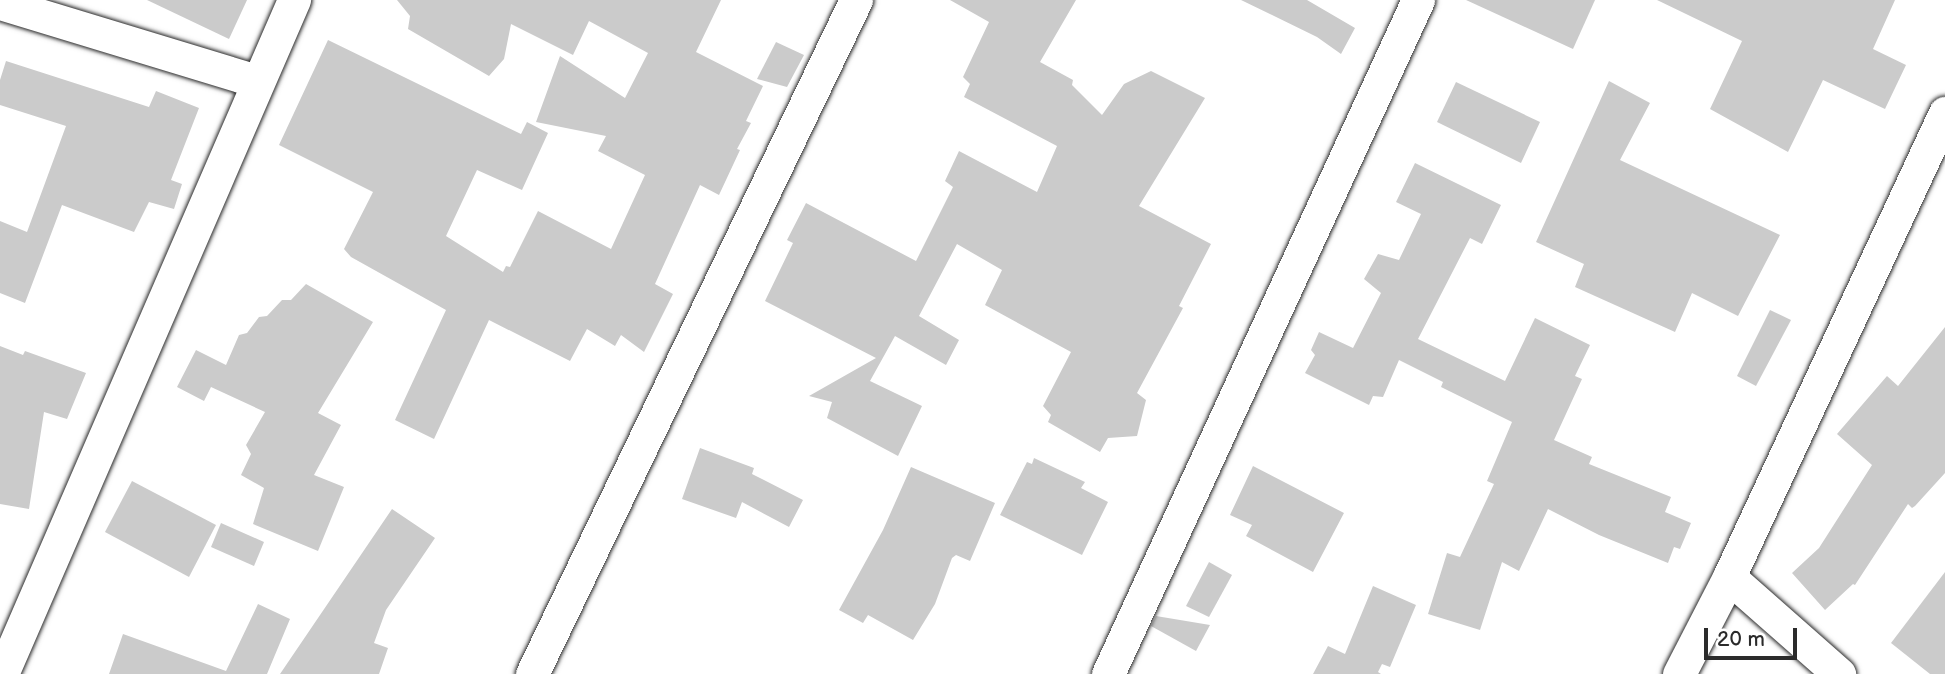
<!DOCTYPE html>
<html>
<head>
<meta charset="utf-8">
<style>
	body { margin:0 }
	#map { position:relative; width:1945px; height:674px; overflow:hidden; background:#fff; font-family:"Balsamiq Sans",sans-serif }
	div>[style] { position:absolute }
	.building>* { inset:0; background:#cbcbcb }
	.roads { filter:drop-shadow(0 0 2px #2b2b2b) drop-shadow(0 0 2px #2b2b2b) }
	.street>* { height:33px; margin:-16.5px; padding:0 16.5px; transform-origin:16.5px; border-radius:16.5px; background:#fff }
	span { translate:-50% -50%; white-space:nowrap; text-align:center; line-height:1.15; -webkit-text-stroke:5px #fff; paint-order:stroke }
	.scale { position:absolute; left:1704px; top:628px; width:93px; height:32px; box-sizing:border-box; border:4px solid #2b2b2b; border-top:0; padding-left:9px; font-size:21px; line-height:24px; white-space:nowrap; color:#2b2b2b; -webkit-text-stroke:5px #fff; paint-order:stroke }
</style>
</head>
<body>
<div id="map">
	<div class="building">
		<div style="clip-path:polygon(147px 0,247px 0,229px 39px)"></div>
		<div style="clip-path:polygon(397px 0,721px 0,696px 52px,763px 86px,746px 121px,751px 123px,737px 149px,740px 150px,719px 195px,700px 185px,655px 284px,673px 294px,644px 352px,621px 335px,615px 346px,587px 329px,570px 361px,489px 320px,434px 439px,395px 420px,446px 310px,351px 257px,344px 249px,373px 192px,279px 145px,328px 40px,521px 134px,527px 122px,548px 133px,522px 190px,477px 170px,446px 236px,503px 272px,506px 266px,510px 267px,538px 211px,611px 249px,645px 175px,598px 151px,606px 136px,536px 122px,560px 56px,625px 98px,648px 53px,589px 21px,573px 55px,511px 24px,504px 59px,489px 76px,408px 29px,410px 16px)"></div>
		<div style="clip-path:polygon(950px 0,1076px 0,1040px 62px,1073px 80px,1072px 85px,1102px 115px,1124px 84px,1151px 71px,1205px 98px,1139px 206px,1211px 244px,1179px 306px,1183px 308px,1137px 393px,1146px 400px,1137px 436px,1108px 438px,1100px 452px,1048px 422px,1051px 415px,1043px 406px,1071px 352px,985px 305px,1002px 270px,957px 244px,919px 316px,959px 340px,946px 365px,895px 336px,870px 381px,922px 406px,898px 456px,827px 418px,832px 402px,809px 396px,876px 358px,765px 301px,793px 243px,787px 240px,806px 203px,916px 261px,953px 187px,945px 181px,959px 151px,1037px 192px,1057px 146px,964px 97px,970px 84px,963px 77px,989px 22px)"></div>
		<div style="clip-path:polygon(1241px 0,1307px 0,1355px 28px,1341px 54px,1317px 37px)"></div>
		<div style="clip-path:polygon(1466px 0,1595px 0,1573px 49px)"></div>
		<div style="clip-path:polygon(1657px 0,1895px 0,1873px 49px,1906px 65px,1885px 109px,1823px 80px,1788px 152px,1710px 109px,1742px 41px)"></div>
		<div style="clip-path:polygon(776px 42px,804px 55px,787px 87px,757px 79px)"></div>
		<div style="clip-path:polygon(6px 61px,149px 107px,156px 91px,199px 108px,171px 180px,182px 184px,174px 209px,149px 202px,134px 232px,62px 205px,25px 303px,0 293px,0 221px,27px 232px,66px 126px,0 105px,0 80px)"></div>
		<div style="clip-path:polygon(1609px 81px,1650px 103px,1620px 160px,1780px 235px,1738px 316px,1692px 293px,1675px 332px,1575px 287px,1584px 264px,1536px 242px)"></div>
		<div style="clip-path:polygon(1456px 82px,1540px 122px,1521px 163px,1437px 122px)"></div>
		<div style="clip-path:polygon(1415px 163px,1501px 205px,1482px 244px,1470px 238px,1418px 339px,1505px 381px,1535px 318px,1590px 345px,1575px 376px,1582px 379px,1554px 440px,1592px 457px,1589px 464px,1671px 497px,1665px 512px,1691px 523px,1680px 549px,1674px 547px,1668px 563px,1599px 535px,1548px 509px,1519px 571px,1502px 562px,1480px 630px,1428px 614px,1447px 553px,1460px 557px,1494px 484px,1487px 481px,1512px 422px,1441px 387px,1443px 382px,1399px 360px,1383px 397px,1373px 396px,1369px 405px,1305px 373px,1315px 355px,1311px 350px,1319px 332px,1353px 348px,1381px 293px,1364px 279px,1378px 254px,1399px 260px,1421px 214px,1396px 202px)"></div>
		<div style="clip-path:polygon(306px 284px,373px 322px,318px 413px,341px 425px,314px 475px,344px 487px,318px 551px,253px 524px,264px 488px,241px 475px,251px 454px,246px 445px,265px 412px,211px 387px,204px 401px,177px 387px,196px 350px,226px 365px,239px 335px,247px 333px,259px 317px,267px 316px,282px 300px,291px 300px)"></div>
		<div style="clip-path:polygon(1770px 310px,1791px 320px,1756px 386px,1737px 376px)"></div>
		<div style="clip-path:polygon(1945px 327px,1945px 473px,1915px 506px,1912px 508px,1908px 504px,1855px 585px,1853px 584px,1825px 610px,1792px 573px,1819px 548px,1872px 465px,1837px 434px,1887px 376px,1898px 386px)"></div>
		<div style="clip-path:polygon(0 346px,23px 355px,25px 351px,86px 373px,67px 419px,44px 412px,29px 509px,0 504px)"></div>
		<div style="clip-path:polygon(700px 448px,754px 468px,752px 474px,803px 500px,789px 527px,742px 502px,736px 518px,682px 499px)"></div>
		<div style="clip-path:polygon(1034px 458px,1085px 482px,1081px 488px,1108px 502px,1082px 555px,1000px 515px,1027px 462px,1032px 464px)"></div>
		<div style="clip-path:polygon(1253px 466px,1344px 513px,1313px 572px,1246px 536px,1252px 525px,1230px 515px)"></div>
		<div style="clip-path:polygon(911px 467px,995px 503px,970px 561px,956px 555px,952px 558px,935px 604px,913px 640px,868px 615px,863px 623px,839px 610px,883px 530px)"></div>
		<div style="clip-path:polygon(132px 481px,216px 525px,189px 577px,105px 532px)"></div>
		<div style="clip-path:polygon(392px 509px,435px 538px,386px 610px,374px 643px,388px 648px,379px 674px,280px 674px)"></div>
		<div style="clip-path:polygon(221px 523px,264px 542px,254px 566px,211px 547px)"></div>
		<div style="clip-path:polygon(1209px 562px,1232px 575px,1209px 617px,1186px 606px)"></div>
		<div style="clip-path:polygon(1945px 572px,1945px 674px,1930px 674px,1891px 643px)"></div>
		<div style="clip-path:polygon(1373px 586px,1416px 605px,1390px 667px,1382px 664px,1378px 672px,1381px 674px,1313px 674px,1328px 646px,1345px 654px)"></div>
		<div style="clip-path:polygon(258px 604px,290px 619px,267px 674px,109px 674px,123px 634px,226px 671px)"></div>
		<div style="clip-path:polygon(1156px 616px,1210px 625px,1196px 651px,1151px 626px)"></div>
	</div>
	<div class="roads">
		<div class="street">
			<div style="left:0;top:3px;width:269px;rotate:16.9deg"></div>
			<div style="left:1729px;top:577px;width:147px;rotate:41.4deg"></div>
			<div style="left:2px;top:674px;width:735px;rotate:-66.58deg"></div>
			<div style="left:532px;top:674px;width:748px;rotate:-64.33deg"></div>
			<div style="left:1108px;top:674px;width:742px;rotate:-65.3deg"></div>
			<div style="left:1679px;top:674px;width:109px;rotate:-62.7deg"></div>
			<div style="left:1729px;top:577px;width:512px;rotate:-65.04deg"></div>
		</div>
	</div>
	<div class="scale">20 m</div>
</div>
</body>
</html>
